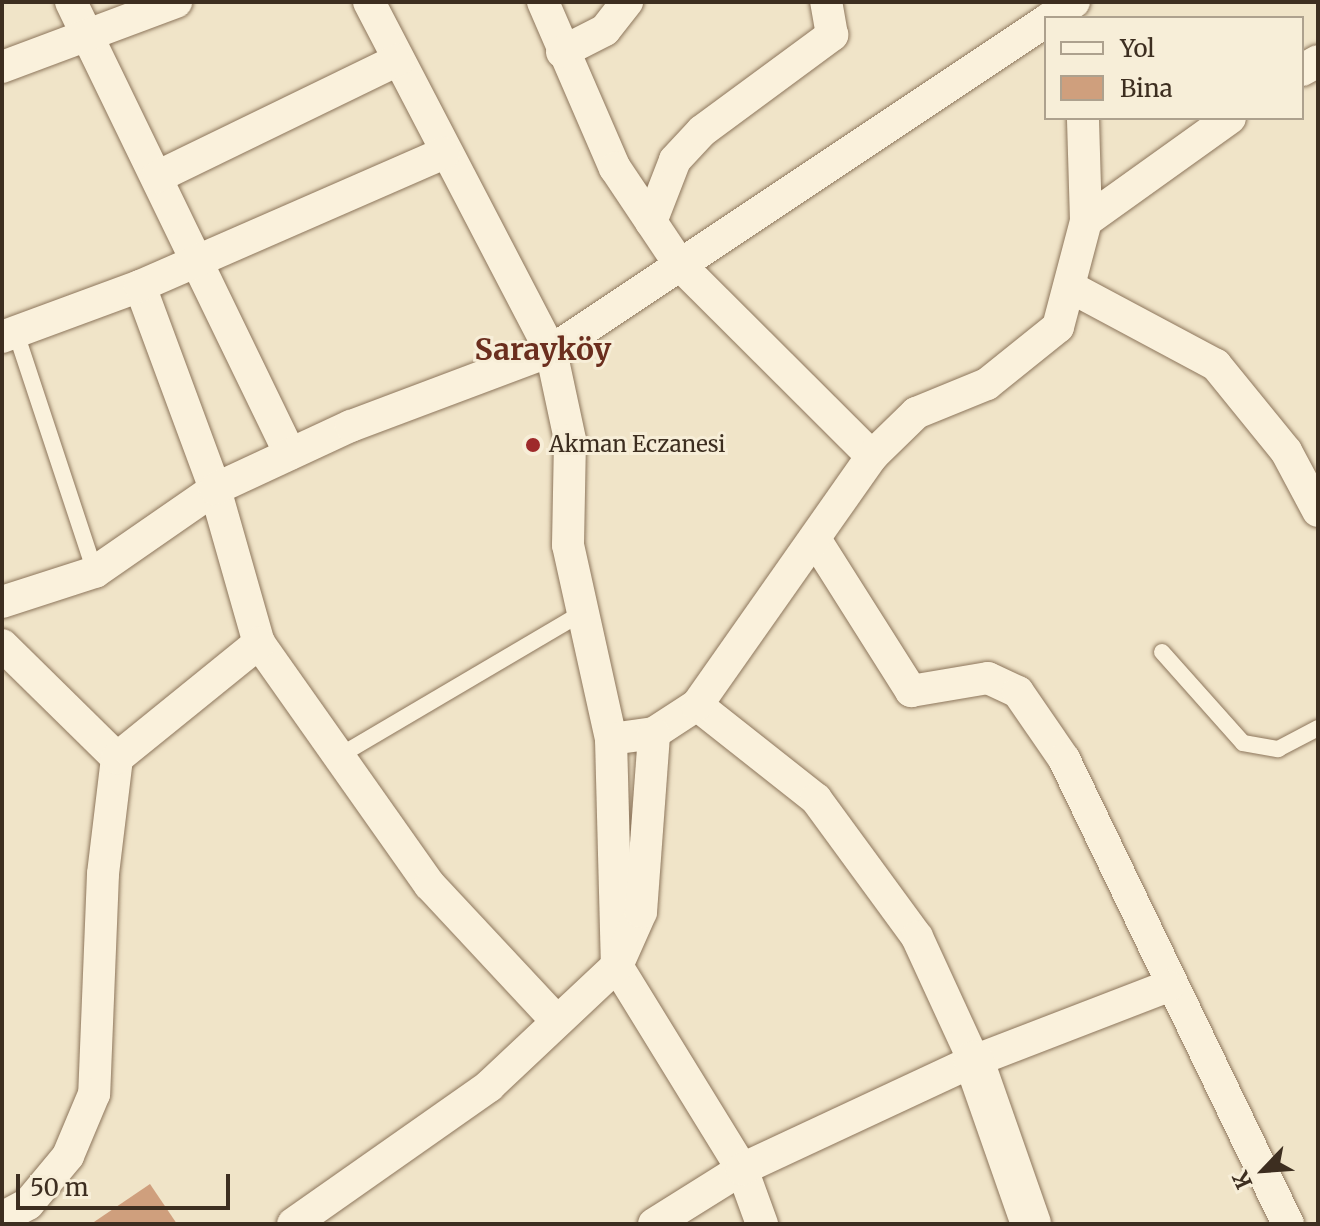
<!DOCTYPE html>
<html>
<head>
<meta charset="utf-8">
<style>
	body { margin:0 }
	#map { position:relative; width:1320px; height:1226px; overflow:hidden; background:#f0e4c8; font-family:Merriweather,serif }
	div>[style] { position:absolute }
	.building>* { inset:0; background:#cf9f7d }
	.roads { filter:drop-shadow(0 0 2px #8d765c) drop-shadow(0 0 2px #8d765c) }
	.service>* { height:16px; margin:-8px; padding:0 8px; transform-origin:8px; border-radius:8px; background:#faf1dc }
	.minor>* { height:32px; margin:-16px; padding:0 16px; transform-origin:16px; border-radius:16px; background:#faf1dc }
	.tertiary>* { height:40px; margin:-20px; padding:0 20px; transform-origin:20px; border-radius:20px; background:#faf1dc }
	.dots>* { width:22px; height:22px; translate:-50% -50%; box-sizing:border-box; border:4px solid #f7eed8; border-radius:50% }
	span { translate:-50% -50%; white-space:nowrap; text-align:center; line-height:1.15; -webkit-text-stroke:6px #f7eed8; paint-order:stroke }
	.poi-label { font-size:22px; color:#3d2e20 }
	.left { translate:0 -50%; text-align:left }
	.district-label { font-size:30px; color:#6b2e1e; font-weight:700 }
	.frame { position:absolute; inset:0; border:4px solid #3d2e20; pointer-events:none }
	.legend { position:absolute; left:1044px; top:16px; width:260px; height:104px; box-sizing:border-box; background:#f7eed8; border:2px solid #ada18e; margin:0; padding:10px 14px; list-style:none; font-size:24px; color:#3d2e20 }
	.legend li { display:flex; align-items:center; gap:16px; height:40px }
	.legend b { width:40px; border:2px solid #ada18e }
	.north { position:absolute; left:1224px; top:1130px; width:80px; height:80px; -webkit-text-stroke:6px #f7eed8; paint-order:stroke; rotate:245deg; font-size:22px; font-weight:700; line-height:32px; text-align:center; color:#3d2e20 }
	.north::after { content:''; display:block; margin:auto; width:28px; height:36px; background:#3d2e20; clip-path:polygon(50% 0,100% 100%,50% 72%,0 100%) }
	.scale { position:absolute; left:16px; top:1174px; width:214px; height:36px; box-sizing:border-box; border:4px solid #3d2e20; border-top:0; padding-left:10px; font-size:24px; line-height:28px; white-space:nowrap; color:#3d2e20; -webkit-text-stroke:6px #f7eed8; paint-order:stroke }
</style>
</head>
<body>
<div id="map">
	<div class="building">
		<div style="clip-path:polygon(150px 1184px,177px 1224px,91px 1224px)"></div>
	</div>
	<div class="roads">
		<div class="service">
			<div style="left:16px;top:333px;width:252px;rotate:71.7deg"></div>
			<div style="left:1162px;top:652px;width:122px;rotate:48.3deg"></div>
			<div style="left:1243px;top:743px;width:36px;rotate:10deg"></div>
			<div style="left:1278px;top:749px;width:45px;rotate:-27.7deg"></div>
			<div style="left:339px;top:756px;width:283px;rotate:-30.5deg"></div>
		</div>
		<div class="minor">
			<div style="left:71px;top:2px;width:502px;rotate:64.15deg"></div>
			<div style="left:369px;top:2px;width:394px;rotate:62.5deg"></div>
			<div style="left:551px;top:351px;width:91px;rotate:77.9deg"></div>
			<div style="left:570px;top:440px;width:105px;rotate:91.1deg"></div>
			<div style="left:568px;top:545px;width:199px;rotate:77.5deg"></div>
			<div style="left:611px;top:739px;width:227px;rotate:88.5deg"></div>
			<div style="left:617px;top:966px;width:238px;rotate:58.4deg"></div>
			<div style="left:742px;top:1169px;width:59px;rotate:70deg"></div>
			<div style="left:543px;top:2px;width:181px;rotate:66.6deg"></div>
			<div style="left:615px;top:168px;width:117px;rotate:56.2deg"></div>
			<div style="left:680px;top:265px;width:271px;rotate:44.9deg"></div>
			<div style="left:1050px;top:18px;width:29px;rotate:-34deg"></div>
			<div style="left:562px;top:52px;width:48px;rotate:-27.1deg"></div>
			<div style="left:605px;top:30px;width:36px;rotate:-52deg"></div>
			<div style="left:2px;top:67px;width:186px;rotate:-20.5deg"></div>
			<div style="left:1302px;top:70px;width:18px;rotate:-29deg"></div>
			<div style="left:157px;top:177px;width:268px;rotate:-25.9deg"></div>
			<div style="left:1086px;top:221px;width:177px;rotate:-35.6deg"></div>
			<div style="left:651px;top:222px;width:66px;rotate:-68.8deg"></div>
			<div style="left:675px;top:160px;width:40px;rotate:-47deg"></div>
			<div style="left:702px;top:131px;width:162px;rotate:-36.4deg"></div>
			<div style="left:832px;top:35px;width:34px;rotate:-100deg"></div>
			<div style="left:140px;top:286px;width:216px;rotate:69.7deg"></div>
			<div style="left:215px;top:489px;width:160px;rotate:74.1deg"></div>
			<div style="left:259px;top:643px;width:296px;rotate:54.8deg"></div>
			<div style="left:430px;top:885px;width:185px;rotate:47deg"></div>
			<div style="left:1072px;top:288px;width:163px;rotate:28.1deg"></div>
			<div style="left:1216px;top:365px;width:111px;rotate:50.9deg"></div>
			<div style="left:1286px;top:451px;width:68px;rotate:61.9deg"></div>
			<div style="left:2px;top:337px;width:147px;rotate:-20.3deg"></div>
			<div style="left:140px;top:286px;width:332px;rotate:-23.6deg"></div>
			<div style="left:815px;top:539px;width:180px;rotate:57.7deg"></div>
			<div style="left:911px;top:691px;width:78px;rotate:-9.6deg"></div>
			<div style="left:988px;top:678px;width:33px;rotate:25deg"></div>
			<div style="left:1018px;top:692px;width:81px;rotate:55.5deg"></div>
			<div style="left:1064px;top:759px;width:516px;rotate:64.28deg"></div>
			<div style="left:2px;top:602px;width:98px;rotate:-17.9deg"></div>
			<div style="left:95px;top:572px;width:146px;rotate:-34.7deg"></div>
			<div style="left:215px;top:489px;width:150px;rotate:-24.9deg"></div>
			<div style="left:351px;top:426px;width:214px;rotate:-20.6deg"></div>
			<div style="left:551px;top:351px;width:595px;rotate:-33.69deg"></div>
			<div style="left:2px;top:645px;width:161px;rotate:44.5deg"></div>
			<div style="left:117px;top:758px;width:117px;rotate:96.9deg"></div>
			<div style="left:103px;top:874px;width:220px;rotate:92.3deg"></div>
			<div style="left:94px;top:1094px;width:67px;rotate:112.8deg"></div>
			<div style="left:68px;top:1156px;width:62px;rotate:129.8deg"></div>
			<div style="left:28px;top:1204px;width:30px;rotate:152deg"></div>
			<div style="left:697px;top:705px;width:152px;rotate:38.3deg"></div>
			<div style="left:816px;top:799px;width:171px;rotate:53.8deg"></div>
			<div style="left:917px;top:937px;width:136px;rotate:65.3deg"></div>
			<div style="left:611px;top:739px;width:43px;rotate:-7.9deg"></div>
			<div style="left:654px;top:733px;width:51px;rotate:-33.1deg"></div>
			<div style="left:697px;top:705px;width:304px;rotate:-54.9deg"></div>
			<div style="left:872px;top:456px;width:62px;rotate:-44.3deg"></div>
			<div style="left:916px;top:413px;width:77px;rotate:-22.2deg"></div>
			<div style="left:987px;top:384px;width:91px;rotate:-38.8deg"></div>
			<div style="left:1058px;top:327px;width:110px;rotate:-75.2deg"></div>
			<div style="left:1086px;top:221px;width:103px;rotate:-91.7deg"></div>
			<div style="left:117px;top:758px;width:183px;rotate:-39deg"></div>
			<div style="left:293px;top:1224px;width:240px;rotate:-35.1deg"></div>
			<div style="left:489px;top:1086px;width:175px;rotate:-43.2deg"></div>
			<div style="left:617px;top:966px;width:59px;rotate:-66deg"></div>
			<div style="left:641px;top:912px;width:179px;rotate:-85.8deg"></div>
			<div style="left:654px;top:1224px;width:104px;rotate:-32deg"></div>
			<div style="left:742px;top:1169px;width:256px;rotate:-25deg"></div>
			<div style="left:974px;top:1061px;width:208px;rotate:-21.1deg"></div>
		</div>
		<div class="tertiary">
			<div style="left:974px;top:1061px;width:173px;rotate:70.7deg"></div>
		</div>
	</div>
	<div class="dots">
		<div style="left:533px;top:445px;background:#9e2a2b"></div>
	</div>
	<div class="poi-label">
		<span class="left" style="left:549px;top:445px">Akman Eczanesi</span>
	</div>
	<div class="district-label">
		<span style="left:543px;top:349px">Sarayköy</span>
	</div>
	<div class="frame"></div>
	<ul class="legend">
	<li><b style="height:10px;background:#faf1dc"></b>Yol</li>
	<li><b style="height:22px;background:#cf9f7d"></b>Bina</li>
	</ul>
	<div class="north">K</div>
	<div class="scale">50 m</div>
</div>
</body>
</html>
